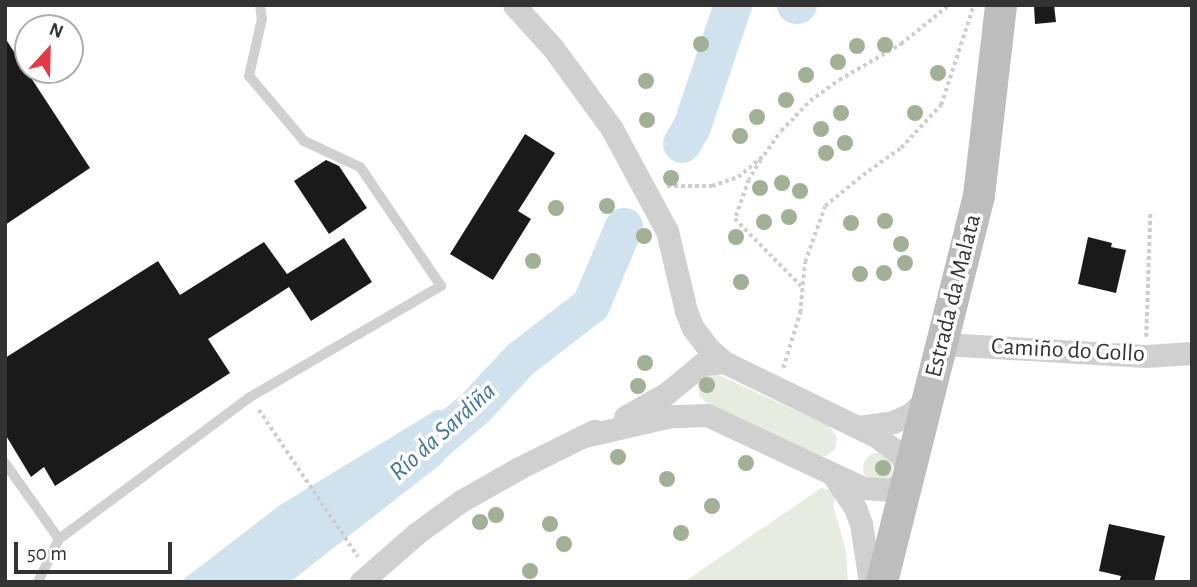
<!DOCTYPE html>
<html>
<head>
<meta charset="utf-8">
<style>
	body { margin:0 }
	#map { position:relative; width:1197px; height:587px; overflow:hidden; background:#fff; font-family:"Alegreya Sans",sans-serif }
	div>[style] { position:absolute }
	.green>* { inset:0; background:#e6ecdf }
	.round { border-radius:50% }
	.water>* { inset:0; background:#cfe2ee }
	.river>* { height:38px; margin:-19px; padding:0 19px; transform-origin:19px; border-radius:19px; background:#cfe2ee }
	.building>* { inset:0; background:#1a1a1a }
	.path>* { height:3.5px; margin-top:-1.75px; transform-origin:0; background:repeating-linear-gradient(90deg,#cdcdcd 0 3.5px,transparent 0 7px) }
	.lane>* { height:10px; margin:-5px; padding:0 5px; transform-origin:5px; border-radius:5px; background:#d0d0d0 }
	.street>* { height:23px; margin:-11.5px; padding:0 11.5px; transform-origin:11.5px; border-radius:11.5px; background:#d0d0d0 }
	.secondary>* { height:32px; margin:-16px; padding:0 16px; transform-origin:16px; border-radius:16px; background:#bdbdbd }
	.trees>* { width:16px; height:16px; margin:-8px; border-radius:50%; background:#a2b095 }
	span { translate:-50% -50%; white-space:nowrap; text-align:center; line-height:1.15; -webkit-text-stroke:7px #fff; paint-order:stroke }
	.street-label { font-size:24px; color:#333 }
	.water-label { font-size:26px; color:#3f7597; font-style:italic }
	.frame { position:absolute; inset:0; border:7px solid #333; pointer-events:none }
	.north { position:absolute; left:14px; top:14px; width:70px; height:70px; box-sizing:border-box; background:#fff; border:2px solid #adadad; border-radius:50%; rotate:22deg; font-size:19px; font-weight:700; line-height:28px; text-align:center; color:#333 }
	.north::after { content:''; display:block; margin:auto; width:24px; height:32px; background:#e63946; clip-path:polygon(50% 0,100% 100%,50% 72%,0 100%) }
	.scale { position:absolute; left:14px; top:542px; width:158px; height:32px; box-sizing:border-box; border:4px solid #333; border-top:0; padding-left:9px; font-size:21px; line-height:24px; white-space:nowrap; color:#333; -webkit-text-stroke:5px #fff; paint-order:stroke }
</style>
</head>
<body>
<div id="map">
	<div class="green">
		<div style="clip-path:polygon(714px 373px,829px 426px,837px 437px,835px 449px,826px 456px,817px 456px,707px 403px,700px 397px,697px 383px,700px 377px)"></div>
		<div class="round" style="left:863px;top:453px;width:30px;height:30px"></div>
		<div style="clip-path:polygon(821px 488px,833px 491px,836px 496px,833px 505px,846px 551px,848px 582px,684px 582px)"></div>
	</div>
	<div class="water">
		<div style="clip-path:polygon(474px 409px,442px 463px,290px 582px,180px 582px,280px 505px,436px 410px)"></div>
	</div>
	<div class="river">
		<div style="left:796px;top:5px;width:2px"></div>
		<div style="left:682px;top:144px;width:20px;rotate:-60deg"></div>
		<div style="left:692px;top:127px;width:129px;rotate:-71.4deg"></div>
		<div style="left:435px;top:442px;width:51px;rotate:-40.2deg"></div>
		<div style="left:474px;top:409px;width:69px;rotate:-46.8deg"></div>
		<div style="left:521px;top:359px;width:88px;rotate:-37.6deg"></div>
		<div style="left:591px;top:305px;width:85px;rotate:-67.1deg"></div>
	</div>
	<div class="building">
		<div style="clip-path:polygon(1034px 5px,1054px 5px,1056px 22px,1035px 24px)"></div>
		<div style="clip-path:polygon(5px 38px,90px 168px,5px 225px)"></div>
		<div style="clip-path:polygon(525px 134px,555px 153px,518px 211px,531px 219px,493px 280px,450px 254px)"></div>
		<div style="clip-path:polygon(326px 160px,339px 166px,367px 208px,329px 234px,294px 181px)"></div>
		<div style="clip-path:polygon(1088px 237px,1112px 243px,1111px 247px,1126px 250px,1116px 293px,1078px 284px)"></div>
		<div style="clip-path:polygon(344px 238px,372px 282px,311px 321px,289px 287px,208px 339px,230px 373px,55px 486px,44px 467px,31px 477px,5px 434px,5px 358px,158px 261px,180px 295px,264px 242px,287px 274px)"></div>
		<div style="clip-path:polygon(1109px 524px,1165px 536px,1154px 582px,1119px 582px,1121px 576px,1099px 571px)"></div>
	</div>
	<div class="path">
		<div style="left:761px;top:160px;width:23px;rotate:121deg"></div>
		<div style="left:749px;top:180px;width:41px;rotate:109.7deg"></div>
		<div style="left:735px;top:219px;width:94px;rotate:45.4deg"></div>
		<div style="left:667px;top:186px;width:45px"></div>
		<div style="left:712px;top:186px;width:28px;rotate:-19deg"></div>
		<div style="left:738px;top:177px;width:34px;rotate:-40deg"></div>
		<div style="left:764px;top:155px;width:29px;rotate:-55deg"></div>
		<div style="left:781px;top:131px;width:42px;rotate:-46deg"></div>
		<div style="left:810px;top:101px;width:36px;rotate:-36deg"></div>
		<div style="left:839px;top:80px;width:72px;rotate:-30.1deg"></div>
		<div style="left:901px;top:44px;width:62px;rotate:-39.1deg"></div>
		<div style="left:1146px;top:337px;width:123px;rotate:-88.1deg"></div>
		<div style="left:783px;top:368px;width:58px;rotate:-72.8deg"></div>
		<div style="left:800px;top:313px;width:51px;rotate:-84.4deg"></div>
		<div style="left:805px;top:262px;width:59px;rotate:-70.3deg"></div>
		<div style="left:825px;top:206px;width:49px;rotate:-39.2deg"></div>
		<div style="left:863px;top:175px;width:47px;rotate:-35.4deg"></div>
		<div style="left:901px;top:148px;width:59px;rotate:-47.1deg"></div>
		<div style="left:941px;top:105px;width:103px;rotate:-71.9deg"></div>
		<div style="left:259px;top:410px;width:177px;rotate:56deg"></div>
	</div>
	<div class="lane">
		<div style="left:5px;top:463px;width:93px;rotate:54.6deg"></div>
		<div style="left:38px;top:582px;width:48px;rotate:-64deg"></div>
		<div style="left:59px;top:539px;width:238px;rotate:-36.6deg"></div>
		<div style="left:250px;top:397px;width:221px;rotate:-30.2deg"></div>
		<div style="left:441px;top:286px;width:144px;rotate:-124.2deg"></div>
		<div style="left:360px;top:167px;width:62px;rotate:-155.1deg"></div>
		<div style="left:304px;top:141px;width:85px;rotate:-130.2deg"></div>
		<div style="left:249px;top:76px;width:58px;rotate:-77.2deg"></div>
		<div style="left:262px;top:19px;width:14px;rotate:-98deg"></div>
	</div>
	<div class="street">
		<div style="left:514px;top:5px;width:58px;rotate:47.8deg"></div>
		<div style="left:553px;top:48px;width:100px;rotate:53.9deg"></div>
		<div style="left:612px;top:129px;width:116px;rotate:61.7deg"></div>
		<div style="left:667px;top:231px;width:82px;rotate:76.6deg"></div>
		<div style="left:686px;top:311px;width:18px;rotate:68deg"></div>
		<div style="left:693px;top:328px;width:26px;rotate:53deg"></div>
		<div style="left:709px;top:349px;width:20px;rotate:41deg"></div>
		<div style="left:724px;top:362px;width:169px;rotate:26deg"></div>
		<div style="left:876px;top:436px;width:31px;rotate:37deg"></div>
		<div style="left:901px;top:455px;width:21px;rotate:65deg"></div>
		<div style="left:910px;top:474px;width:24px;rotate:138deg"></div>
		<div style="left:892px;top:490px;width:29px;rotate:-176deg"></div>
		<div style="left:863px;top:488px;width:172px;rotate:-154.9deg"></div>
		<div style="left:707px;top:415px;width:36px;rotate:178deg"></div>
		<div style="left:671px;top:416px;width:92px;rotate:166.9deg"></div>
		<div style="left:944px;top:344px;width:202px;rotate:3.4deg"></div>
		<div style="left:1146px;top:356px;width:46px;rotate:-3.7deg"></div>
		<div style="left:625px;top:417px;width:48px;rotate:-29.7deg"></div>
		<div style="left:667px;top:393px;width:45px;rotate:-39.6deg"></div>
		<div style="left:702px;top:364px;width:22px;rotate:-5deg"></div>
		<div style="left:858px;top:427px;width:35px;rotate:-8deg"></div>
		<div style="left:893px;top:422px;width:17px;rotate:-24deg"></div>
		<div style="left:909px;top:415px;width:28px;rotate:-42deg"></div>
		<div style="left:833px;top:475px;width:40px;rotate:56deg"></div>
		<div style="left:855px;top:508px;width:17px;rotate:69deg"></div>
		<div style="left:861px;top:524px;width:59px;rotate:81.2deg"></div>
		<div style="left:361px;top:582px;width:74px;rotate:-41.2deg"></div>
		<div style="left:417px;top:533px;width:54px;rotate:-36deg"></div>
		<div style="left:461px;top:501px;width:67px;rotate:-29.6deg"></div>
		<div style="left:519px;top:468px;width:84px;rotate:-26.3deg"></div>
	</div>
	<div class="secondary">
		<div style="left:882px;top:582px;width:398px;rotate:-75.9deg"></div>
		<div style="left:979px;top:196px;width:192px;rotate:-83.4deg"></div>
	</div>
	<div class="trees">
		<div style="left:701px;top:44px"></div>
		<div style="left:885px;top:45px"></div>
		<div style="left:857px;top:46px"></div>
		<div style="left:838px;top:62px"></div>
		<div style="left:938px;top:73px"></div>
		<div style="left:806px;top:75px"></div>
		<div style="left:646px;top:81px"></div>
		<div style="left:786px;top:100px"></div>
		<div style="left:841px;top:113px"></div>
		<div style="left:915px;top:113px"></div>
		<div style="left:757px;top:117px"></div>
		<div style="left:647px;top:120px"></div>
		<div style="left:821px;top:129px"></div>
		<div style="left:740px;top:136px"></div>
		<div style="left:845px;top:143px"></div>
		<div style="left:826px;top:153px"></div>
		<div style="left:671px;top:178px"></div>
		<div style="left:782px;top:183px"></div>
		<div style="left:760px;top:188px"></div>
		<div style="left:800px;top:191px"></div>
		<div style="left:607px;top:206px"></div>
		<div style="left:556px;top:208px"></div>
		<div style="left:789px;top:217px"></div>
		<div style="left:885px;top:221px"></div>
		<div style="left:764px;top:222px"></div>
		<div style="left:851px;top:223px"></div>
		<div style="left:644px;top:236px"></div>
		<div style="left:736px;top:237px"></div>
		<div style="left:901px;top:244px"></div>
		<div style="left:533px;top:261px"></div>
		<div style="left:905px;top:263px"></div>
		<div style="left:884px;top:273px"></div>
		<div style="left:860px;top:274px"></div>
		<div style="left:741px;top:282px"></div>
		<div style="left:645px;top:363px"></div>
		<div style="left:707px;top:385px"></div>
		<div style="left:638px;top:386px"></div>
		<div style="left:618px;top:457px"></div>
		<div style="left:746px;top:463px"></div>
		<div style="left:883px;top:468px"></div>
		<div style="left:667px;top:479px"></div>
		<div style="left:712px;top:506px"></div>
		<div style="left:496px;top:515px"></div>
		<div style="left:480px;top:522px"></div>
		<div style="left:550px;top:524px"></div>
		<div style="left:681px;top:533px"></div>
		<div style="left:564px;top:544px"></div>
		<div style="left:530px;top:571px"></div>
	</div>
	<div class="street-label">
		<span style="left:954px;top:296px;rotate:-76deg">Estrada da Malata</span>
		<span style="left:1068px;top:351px;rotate:3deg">Camiño do Gollo</span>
	</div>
	<div class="water-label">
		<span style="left:443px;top:432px;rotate:-42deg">Río da Sardiña</span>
	</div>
	<div class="frame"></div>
	<div class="north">N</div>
	<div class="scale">50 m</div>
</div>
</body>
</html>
